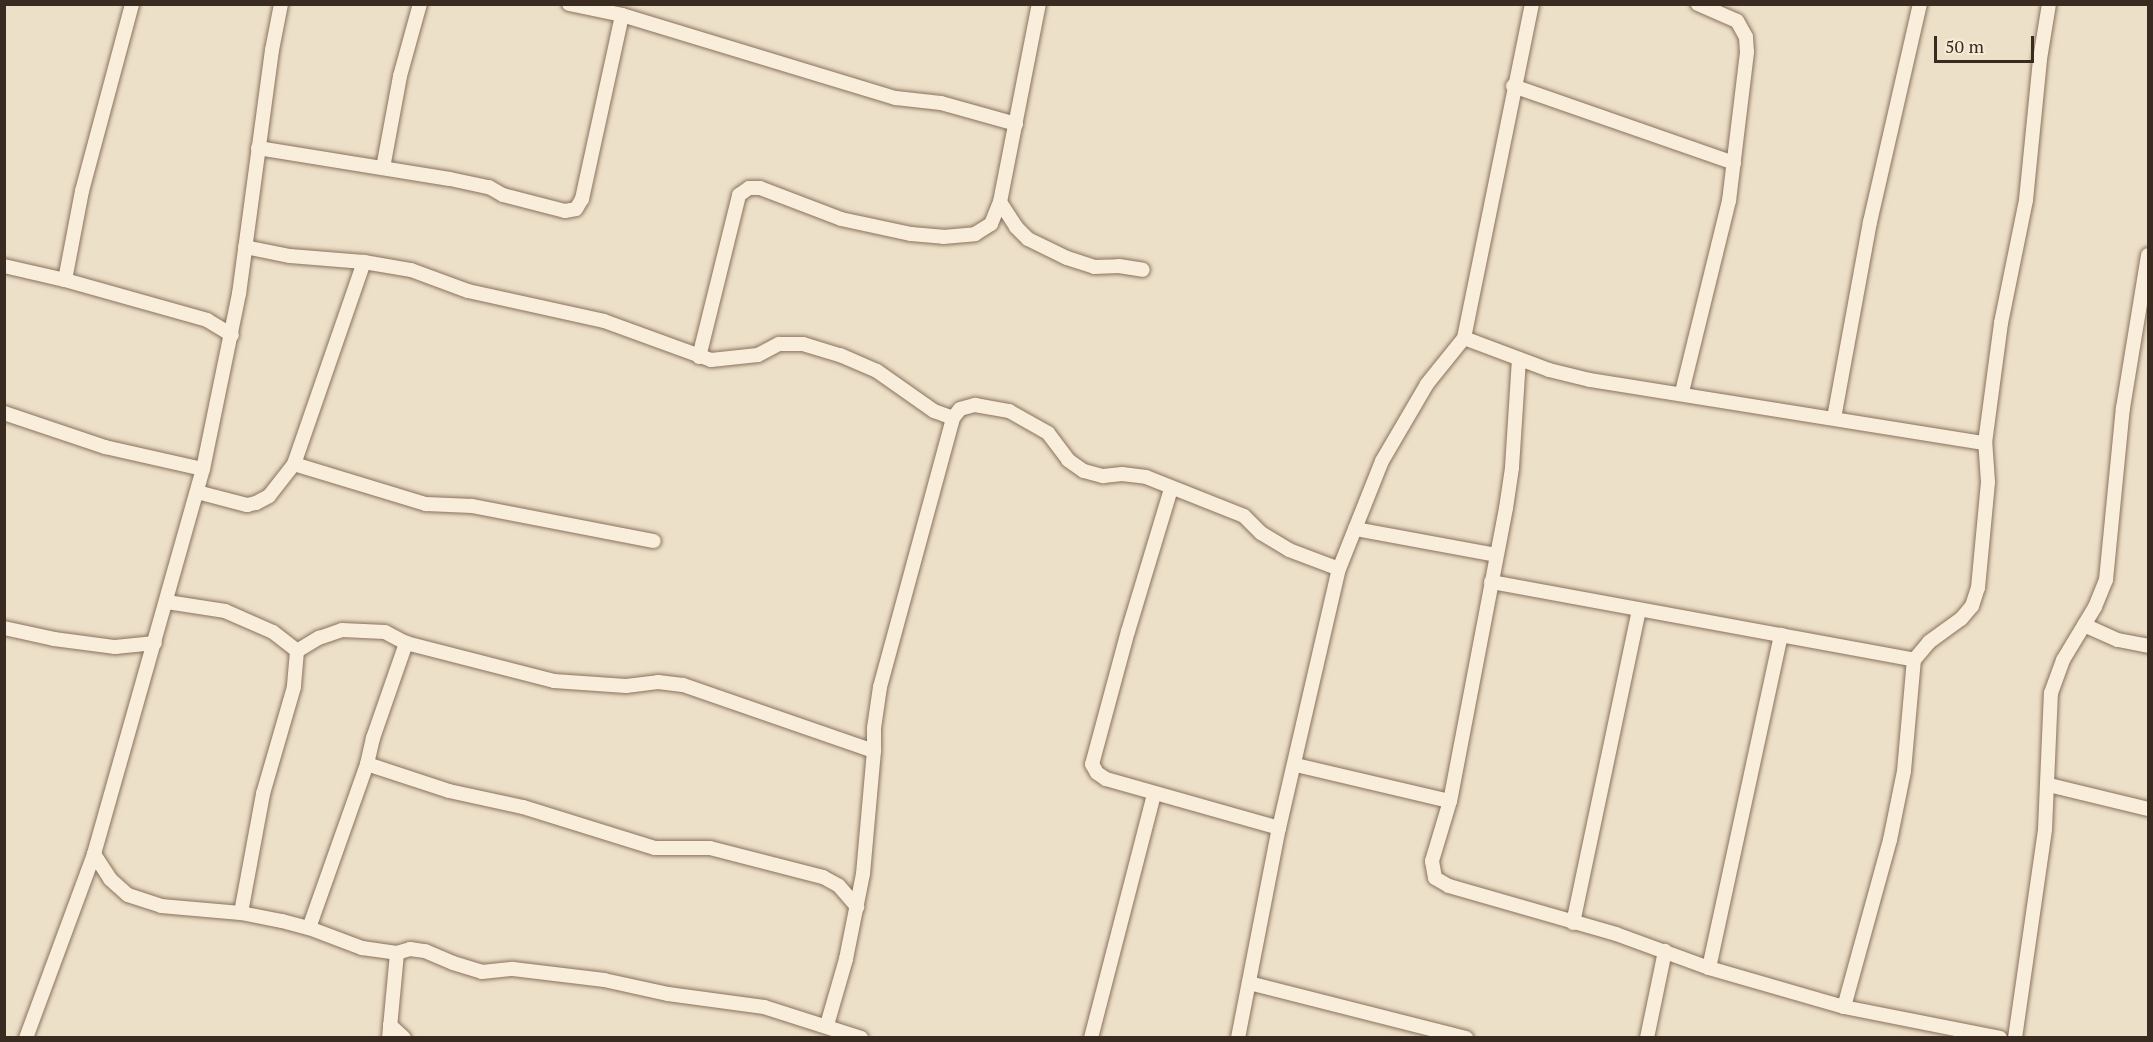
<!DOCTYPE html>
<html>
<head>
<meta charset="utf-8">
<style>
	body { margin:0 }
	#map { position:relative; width:2153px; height:1042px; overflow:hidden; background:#ede0c8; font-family:"PT Serif",serif }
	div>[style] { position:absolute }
	.roads { filter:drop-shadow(0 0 2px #89725d) drop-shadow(0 0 2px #89725d) }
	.minor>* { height:14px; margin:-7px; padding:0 7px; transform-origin:7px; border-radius:7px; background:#f8eedb }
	span { translate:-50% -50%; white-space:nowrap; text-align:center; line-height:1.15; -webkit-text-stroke:4.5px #f5ebd7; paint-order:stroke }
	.frame { position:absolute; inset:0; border:6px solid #3a2b20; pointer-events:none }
	.scale { position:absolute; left:1934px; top:36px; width:100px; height:27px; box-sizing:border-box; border:3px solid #3a2b20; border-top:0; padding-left:8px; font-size:18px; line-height:21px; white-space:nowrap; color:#3a2b20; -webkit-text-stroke:4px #f5ebd7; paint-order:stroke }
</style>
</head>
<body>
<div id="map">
	<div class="roads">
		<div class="minor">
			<div style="left:569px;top:4px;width:54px;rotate:11.7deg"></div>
			<div style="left:622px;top:15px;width:286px;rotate:16.9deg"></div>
			<div style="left:896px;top:98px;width:45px;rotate:6.3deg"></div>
			<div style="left:941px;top:103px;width:78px;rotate:15.6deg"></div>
			<div style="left:1513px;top:86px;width:234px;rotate:19.2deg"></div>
			<div style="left:258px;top:148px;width:194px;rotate:9.2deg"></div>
			<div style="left:450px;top:179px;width:40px;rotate:12deg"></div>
			<div style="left:489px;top:187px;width:16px;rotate:30deg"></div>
			<div style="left:503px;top:195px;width:64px;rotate:14.5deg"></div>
			<div style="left:565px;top:211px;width:11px;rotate:-10deg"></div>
			<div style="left:576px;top:209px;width:12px;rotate:-59deg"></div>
			<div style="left:582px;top:199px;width:188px;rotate:-77.7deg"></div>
			<div style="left:383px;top:168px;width:94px;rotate:-79.5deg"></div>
			<div style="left:400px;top:76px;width:75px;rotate:-74.5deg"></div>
			<div style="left:1000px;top:202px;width:30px;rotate:57deg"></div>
			<div style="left:1016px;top:227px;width:17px;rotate:45deg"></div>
			<div style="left:1028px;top:239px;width:43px;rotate:26deg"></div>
			<div style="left:1067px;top:258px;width:28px;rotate:18deg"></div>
			<div style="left:1094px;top:267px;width:25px;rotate:-2deg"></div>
			<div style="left:1119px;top:266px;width:24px;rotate:9deg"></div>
			<div style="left:245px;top:247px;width:46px;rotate:11.3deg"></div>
			<div style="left:290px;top:256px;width:74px;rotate:4.6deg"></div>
			<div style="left:364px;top:262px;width:48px;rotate:9.7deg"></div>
			<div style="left:411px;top:270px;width:61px;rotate:20.2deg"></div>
			<div style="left:468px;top:291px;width:139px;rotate:12.4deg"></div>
			<div style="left:604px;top:321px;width:114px;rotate:20deg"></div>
			<div style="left:711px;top:360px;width:47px;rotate:-6.1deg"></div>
			<div style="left:758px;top:355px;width:24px;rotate:-28deg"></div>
			<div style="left:779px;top:344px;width:24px"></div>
			<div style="left:803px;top:344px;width:39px;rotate:17deg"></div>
			<div style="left:840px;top:355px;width:40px;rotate:23.4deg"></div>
			<div style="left:877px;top:371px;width:70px;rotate:35.1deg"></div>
			<div style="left:934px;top:411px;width:20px;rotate:20deg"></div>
			<div style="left:4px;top:266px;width:63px;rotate:12.9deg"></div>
			<div style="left:65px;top:280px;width:148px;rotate:15.7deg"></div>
			<div style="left:207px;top:320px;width:29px;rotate:31deg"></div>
			<div style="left:65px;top:280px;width:91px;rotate:-79.2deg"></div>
			<div style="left:82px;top:191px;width:194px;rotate:-75deg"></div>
			<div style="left:1464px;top:338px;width:91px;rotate:20.6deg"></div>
			<div style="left:1549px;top:370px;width:42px;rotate:13.7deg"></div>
			<div style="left:1590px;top:380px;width:400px;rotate:9.1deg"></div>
			<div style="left:699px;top:357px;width:167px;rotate:-76.1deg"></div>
			<div style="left:739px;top:195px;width:12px;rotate:-35deg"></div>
			<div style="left:749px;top:188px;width:11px"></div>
			<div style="left:760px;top:188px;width:87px;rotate:20.9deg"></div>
			<div style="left:841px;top:219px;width:72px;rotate:12.1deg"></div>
			<div style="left:911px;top:234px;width:32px;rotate:5deg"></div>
			<div style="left:943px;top:237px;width:32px;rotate:-5deg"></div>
			<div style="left:975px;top:234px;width:19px;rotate:-32deg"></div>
			<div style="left:991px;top:224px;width:24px;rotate:-68deg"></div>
			<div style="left:1000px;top:202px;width:202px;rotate:-78.9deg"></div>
			<div style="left:1519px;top:359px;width:109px;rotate:93.7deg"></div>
			<div style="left:1512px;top:468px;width:40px;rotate:98.5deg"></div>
			<div style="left:1506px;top:508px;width:298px;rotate:100.8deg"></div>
			<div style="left:1450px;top:801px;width:63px;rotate:106.7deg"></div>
			<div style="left:1432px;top:861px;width:17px;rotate:80deg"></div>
			<div style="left:1435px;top:878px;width:16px;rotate:30deg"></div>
			<div style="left:1449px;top:886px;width:174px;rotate:16deg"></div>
			<div style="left:1616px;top:934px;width:99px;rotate:20.1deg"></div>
			<div style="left:1709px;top:968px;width:141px;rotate:16.1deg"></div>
			<div style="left:1844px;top:1007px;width:159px;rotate:11.2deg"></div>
			<div style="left:1682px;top:392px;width:197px;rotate:-76.2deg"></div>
			<div style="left:1729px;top:201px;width:150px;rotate:-83.1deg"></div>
			<div style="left:1747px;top:52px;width:15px;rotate:-94deg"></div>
			<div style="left:1746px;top:37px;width:18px;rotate:-119deg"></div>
			<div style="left:1737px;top:21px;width:43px;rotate:-156.4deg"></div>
			<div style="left:4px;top:413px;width:107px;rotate:18.6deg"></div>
			<div style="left:105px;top:447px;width:100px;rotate:12.7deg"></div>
			<div style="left:1834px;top:418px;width:199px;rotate:-79.6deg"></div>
			<div style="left:1870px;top:222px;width:224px;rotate:-77.1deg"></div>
			<div style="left:294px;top:464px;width:138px;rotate:16.9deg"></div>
			<div style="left:426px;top:504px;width:46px;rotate:2.5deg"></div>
			<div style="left:472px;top:506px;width:185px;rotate:10.9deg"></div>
			<div style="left:1171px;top:489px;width:148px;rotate:106.8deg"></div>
			<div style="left:1128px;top:631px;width:138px;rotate:105.1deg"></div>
			<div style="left:1092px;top:764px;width:10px;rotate:61deg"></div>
			<div style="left:1097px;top:773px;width:11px;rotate:34deg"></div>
			<div style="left:1106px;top:779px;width:180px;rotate:15.8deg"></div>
			<div style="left:197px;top:492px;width:52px;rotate:14.6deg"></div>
			<div style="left:247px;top:505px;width:9px;rotate:-13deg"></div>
			<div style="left:256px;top:503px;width:15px;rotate:-28deg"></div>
			<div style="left:269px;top:496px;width:41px;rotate:-52deg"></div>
			<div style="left:294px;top:464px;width:214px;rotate:-70.9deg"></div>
			<div style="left:1355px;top:529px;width:143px;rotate:10.4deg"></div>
			<div style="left:1491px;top:582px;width:430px;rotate:10.4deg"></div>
			<div style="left:167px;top:602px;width:59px;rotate:8.8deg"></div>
			<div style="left:225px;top:611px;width:52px;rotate:23.6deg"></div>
			<div style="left:273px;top:632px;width:31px;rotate:38deg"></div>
			<div style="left:297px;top:651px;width:36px;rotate:95deg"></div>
			<div style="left:294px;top:687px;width:111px;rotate:106.2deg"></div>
			<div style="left:263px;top:794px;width:121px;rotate:100.5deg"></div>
			<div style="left:2084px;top:625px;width:37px;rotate:24deg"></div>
			<div style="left:2118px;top:640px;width:31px;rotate:11deg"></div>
			<div style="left:4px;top:628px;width:51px;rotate:12.4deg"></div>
			<div style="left:54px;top:639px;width:62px;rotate:7.5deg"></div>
			<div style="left:115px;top:647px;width:40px;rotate:-5.7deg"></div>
			<div style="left:297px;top:651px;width:26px;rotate:-31deg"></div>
			<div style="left:319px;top:638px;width:24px;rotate:-19deg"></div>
			<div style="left:342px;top:630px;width:43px;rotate:2.7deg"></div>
			<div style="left:385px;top:632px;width:24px;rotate:28deg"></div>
			<div style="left:406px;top:643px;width:153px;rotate:14.4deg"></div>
			<div style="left:554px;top:681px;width:72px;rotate:4deg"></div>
			<div style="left:626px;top:686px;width:32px;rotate:-7deg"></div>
			<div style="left:658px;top:682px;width:25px;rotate:7deg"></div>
			<div style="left:683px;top:685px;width:202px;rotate:19.1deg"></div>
			<div style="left:367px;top:764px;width:86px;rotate:18.2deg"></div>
			<div style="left:449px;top:791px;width:76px;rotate:12.2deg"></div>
			<div style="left:523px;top:807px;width:138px;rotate:17.3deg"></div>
			<div style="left:655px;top:848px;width:55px"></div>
			<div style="left:710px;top:848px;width:117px;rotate:14.4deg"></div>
			<div style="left:823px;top:877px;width:18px;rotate:29deg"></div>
			<div style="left:839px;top:886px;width:28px;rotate:49deg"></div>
			<div style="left:1296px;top:765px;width:158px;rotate:13.2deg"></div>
			<div style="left:2049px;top:785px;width:102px;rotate:13.6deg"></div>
			<div style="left:94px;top:854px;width:30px;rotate:57deg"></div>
			<div style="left:110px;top:879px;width:24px;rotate:42deg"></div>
			<div style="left:128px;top:895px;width:35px;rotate:18deg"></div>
			<div style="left:161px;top:906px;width:80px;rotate:5deg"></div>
			<div style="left:241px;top:913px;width:42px;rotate:11deg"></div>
			<div style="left:282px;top:921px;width:28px;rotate:15deg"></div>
			<div style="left:309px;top:928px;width:57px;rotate:20.7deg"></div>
			<div style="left:362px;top:948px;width:35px;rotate:8deg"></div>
			<div style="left:397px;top:953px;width:14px;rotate:-17deg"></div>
			<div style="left:410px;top:949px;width:15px;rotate:8deg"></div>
			<div style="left:425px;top:951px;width:30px;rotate:23deg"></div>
			<div style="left:453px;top:963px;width:30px;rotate:17deg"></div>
			<div style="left:482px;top:972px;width:31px;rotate:-6deg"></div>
			<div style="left:513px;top:969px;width:92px;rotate:6.9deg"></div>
			<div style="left:604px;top:980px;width:66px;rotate:12.3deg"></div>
			<div style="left:668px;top:994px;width:97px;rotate:7.7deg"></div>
			<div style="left:764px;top:1007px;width:102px;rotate:17.7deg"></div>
			<div style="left:1573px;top:923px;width:320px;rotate:-78.1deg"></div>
			<div style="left:309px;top:928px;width:174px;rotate:-70.5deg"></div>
			<div style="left:367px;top:764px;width:27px;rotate:-77deg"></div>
			<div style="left:373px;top:738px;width:101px;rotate:-70.8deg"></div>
			<div style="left:1709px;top:968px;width:341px;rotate:-77.8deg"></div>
			<div style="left:1249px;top:983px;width:224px;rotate:14.2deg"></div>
			<div style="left:1844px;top:1007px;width:173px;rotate:-74.6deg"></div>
			<div style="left:1890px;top:840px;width:70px;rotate:-78.5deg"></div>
			<div style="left:1904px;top:771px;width:111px;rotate:-84.9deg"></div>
			<div style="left:1914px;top:660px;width:23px;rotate:-50deg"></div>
			<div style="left:1929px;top:642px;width:39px;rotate:-36deg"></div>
			<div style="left:1961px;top:619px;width:17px;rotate:-50deg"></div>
			<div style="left:1972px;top:606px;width:19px;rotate:-72deg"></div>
			<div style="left:1978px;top:588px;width:106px;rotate:-84.6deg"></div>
			<div style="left:1988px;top:482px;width:39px;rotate:-94deg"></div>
			<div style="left:1985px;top:443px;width:121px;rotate:-82.4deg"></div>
			<div style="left:2001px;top:323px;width:126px;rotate:-78.5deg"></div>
			<div style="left:2026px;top:200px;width:142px;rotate:-84.3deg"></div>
			<div style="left:2040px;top:59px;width:56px;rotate:-80.7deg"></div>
			<div style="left:390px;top:1025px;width:19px;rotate:43deg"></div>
			<div style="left:827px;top:1025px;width:69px;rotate:-73.9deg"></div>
			<div style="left:846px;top:959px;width:87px;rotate:-78.7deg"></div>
			<div style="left:863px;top:874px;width:123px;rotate:-84.9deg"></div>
			<div style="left:874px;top:751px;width:23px;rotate:-90deg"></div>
			<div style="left:874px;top:728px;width:41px;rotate:-81.7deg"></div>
			<div style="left:880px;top:687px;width:279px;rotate:-74.8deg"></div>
			<div style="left:953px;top:418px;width:11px;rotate:-52deg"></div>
			<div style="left:960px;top:409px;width:16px;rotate:-15deg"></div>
			<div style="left:975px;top:405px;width:35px;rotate:10deg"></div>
			<div style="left:1009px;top:411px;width:45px;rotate:29.4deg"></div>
			<div style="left:1048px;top:433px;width:34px;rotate:53deg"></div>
			<div style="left:1068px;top:460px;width:19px;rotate:35deg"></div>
			<div style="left:1084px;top:471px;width:20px;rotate:15deg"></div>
			<div style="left:1103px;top:476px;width:19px;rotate:-6deg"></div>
			<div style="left:1122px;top:474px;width:24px;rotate:7deg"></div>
			<div style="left:1146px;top:477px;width:105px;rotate:21.7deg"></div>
			<div style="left:1244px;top:516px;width:24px;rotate:45deg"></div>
			<div style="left:1261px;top:533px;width:33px;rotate:31deg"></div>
			<div style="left:1289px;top:550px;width:53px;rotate:20.8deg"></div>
			<div style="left:26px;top:1038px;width:196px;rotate:-69.7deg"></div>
			<div style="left:94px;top:854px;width:400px;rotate:-74.2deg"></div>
			<div style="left:203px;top:469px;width:179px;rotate:-78.4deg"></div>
			<div style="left:239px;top:294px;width:246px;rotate:-82.3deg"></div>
			<div style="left:272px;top:50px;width:47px;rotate:-78.9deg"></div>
			<div style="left:389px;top:1038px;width:85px;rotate:-84.6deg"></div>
			<div style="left:1091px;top:1038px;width:252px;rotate:-75.5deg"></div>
			<div style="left:1238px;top:1038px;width:214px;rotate:-79deg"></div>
			<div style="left:1279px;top:828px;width:266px;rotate:-77deg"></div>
			<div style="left:1339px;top:569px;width:116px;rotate:-68.3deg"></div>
			<div style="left:1382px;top:461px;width:89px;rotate:-59.7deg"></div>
			<div style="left:1427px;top:384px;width:59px;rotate:-51.2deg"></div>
			<div style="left:1464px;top:338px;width:341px;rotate:-78.5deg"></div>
			<div style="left:1647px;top:1038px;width:89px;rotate:-78.3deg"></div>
			<div style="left:2015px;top:1038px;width:211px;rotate:-81.8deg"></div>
			<div style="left:2045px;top:829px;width:136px;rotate:-87.5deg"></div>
			<div style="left:2051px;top:693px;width:35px;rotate:-70deg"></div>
			<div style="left:2063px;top:660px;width:62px;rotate:-58.9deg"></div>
			<div style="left:2095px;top:607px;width:29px;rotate:-68deg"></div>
			<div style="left:2106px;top:580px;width:173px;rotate:-84.4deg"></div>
			<div style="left:2123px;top:408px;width:155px;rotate:-80.7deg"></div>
		</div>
	</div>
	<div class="frame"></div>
	<div class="scale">50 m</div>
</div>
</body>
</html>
